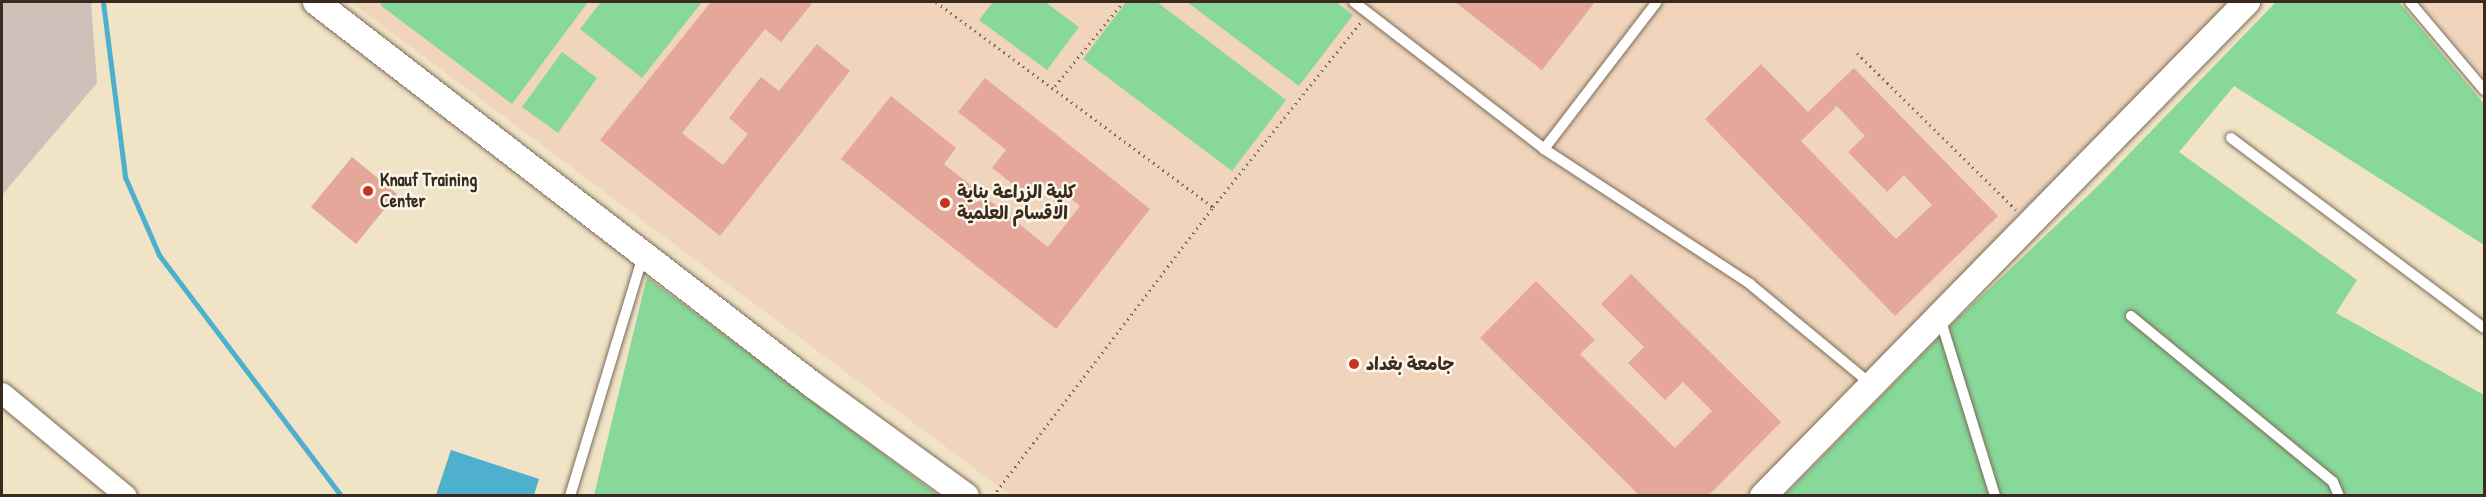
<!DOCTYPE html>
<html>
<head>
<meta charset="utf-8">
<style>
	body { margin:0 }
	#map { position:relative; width:2486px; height:497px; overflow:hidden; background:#f1e3c6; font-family:"Patrick Hand","Playpen Sans Arabic",sans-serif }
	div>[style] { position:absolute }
	.built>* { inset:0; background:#f0d5bc }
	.industrial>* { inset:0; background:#cec1b9 }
	.green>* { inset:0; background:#88d899 }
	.water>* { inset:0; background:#4eb0cd }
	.stream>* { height:5px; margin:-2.5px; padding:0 2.5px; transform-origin:2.5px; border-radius:2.5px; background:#4eb0cd }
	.building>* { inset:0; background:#e4a79a }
	.path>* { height:3px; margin-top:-1.5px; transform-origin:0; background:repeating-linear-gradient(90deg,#7b6b59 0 1.5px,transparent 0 6px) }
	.roads { filter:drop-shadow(0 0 2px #7b6b59) drop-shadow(0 0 2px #7b6b59) }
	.service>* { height:10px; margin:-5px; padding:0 5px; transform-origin:5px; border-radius:5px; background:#fff }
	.minor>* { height:21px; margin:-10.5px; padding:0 10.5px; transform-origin:10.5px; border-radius:10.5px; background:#fff }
	.tertiary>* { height:26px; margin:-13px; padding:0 13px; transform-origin:13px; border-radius:13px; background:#fff }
	.dots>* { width:16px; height:16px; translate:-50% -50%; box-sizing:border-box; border:3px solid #fbf7ec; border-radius:50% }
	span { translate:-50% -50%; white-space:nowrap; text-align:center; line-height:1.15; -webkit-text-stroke:5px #fbf7ec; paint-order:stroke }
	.poi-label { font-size:18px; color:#3b2a1e; font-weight:700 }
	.left { translate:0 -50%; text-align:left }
	.frame { position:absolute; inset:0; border:3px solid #3b2a1e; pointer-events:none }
</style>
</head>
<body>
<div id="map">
	<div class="built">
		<div style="clip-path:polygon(351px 2px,2233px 2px,1745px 496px,1010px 495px)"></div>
		<div style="clip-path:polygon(2420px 2px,2484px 2px,2484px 77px)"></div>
	</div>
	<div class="industrial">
		<div style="clip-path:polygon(2px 2px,91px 2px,97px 83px,2px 195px)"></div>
	</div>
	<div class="green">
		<div style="clip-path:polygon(382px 2px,588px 2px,512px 104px,380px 5px)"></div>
		<div style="clip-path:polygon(601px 2px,702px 2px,642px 78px,580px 29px)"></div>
		<div style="clip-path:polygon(993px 2px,1045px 2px,1079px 27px,1047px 70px,979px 20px)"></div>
		<div style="clip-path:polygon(1126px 2px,1157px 2px,1286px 100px,1232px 171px,1083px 59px)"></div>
		<div style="clip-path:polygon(1187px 2px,1336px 2px,1353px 15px,1299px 86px)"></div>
		<div style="clip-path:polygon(2276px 2px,2399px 2px,2484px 104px,2484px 245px,2234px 86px,2179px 152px,2357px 280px,2336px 313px,2484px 395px,2484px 495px,1784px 496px,1953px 323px,2100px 184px)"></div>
		<div style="clip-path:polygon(562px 52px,597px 78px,558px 133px,522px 107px)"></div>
		<div style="clip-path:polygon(647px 277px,938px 495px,594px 495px)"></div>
	</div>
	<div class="water">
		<div style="clip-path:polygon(451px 450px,539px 479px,534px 495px,436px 495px)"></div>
	</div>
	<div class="stream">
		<div style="left:103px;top:2px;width:176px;rotate:82.8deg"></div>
		<div style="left:125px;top:177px;width:85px;rotate:66.4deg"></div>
		<div style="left:159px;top:255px;width:302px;rotate:52.9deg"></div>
	</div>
	<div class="building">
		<div style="clip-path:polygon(711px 2px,813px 2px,781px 42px,765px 29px,682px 133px,723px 165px,748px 134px,729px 118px,761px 77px,779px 91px,817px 44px,850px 71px,720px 236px,600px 140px)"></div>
		<div style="clip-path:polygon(1455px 2px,1595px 2px,1542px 70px)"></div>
		<div style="clip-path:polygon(evenodd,1761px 64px,1808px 112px,1854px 68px,1998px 216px,1895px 316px,1705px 119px,1761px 64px,1837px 106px,1865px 136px,1848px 152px,1887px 192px,1904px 175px,1932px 205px,1896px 239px,1801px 141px,1837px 106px)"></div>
		<div style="clip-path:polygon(985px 78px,1150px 209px,1056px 329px,841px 159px,891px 96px,956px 148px,944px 164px,1048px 247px,1080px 206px,1048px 181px,1033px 200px,992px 168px,1006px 150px,958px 112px)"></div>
		<div style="clip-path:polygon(352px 157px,397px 194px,356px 244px,311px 207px)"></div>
		<div style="clip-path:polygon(1631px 274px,1781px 422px,1709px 495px,1639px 495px,1480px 338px,1536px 281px,1595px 340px,1580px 354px,1675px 448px,1712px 411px,1683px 382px,1665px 400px,1628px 363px,1644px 347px,1601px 304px)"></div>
	</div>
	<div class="path">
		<div style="left:936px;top:2px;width:345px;rotate:36.5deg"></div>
		<div style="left:1857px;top:53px;width:223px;rotate:44.6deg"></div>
		<div style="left:1055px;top:86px;width:108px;rotate:-51deg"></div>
		<div style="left:993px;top:496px;width:363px;rotate:-52.7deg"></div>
		<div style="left:1213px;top:207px;width:236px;rotate:-51.4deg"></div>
	</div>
	<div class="roads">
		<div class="service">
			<div style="left:1354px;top:2px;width:240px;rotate:37.7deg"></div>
			<div style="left:1544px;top:149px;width:246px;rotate:33.2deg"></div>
			<div style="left:1750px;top:284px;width:157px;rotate:39.6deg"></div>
			<div style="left:2410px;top:2px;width:115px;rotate:49.9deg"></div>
			<div style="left:2231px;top:138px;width:316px;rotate:36.9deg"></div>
			<div style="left:1544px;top:149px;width:185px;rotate:-52.5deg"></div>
			<div style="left:2131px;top:316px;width:261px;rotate:39.4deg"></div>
			<div style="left:2333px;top:482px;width:15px;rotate:67deg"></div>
			<div style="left:1940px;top:318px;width:186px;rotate:72.8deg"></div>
			<div style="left:570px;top:496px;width:252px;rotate:-73.1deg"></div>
		</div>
		<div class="minor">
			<div style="left:2px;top:393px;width:161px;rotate:39.7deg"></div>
		</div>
		<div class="tertiary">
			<div style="left:316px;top:2px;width:627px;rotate:37.62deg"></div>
			<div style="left:813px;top:385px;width:189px;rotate:36deg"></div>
			<div style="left:1763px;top:496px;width:692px;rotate:-45.59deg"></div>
		</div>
	</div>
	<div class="dots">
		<div style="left:368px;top:191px;background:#c8321e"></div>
		<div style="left:945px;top:203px;background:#c8321e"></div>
		<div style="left:1354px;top:364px;background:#c8321e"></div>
	</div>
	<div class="poi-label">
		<span class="left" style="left:380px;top:191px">Knauf Training<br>Center</span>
		<span class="left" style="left:957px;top:203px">كلية الزراعة بناية<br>الاقسام العلمية</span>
		<span class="left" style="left:1366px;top:364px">جامعة بغداد</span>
	</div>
	<div class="frame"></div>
</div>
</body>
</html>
